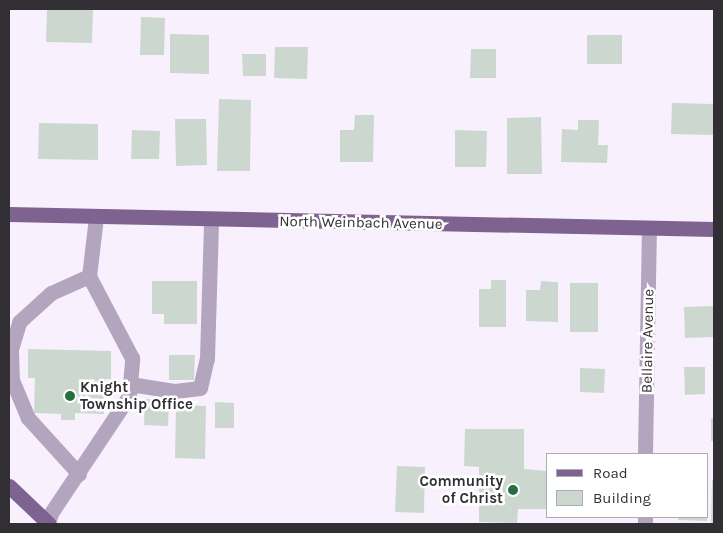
<!DOCTYPE html>
<html>
<head>
<meta charset="utf-8">
<style>
	body { margin:0 }
	#map { position:relative; width:723px; height:533px; overflow:hidden; background:#f8f1fd; font-family:Karla,sans-serif }
	div>[style] { position:absolute }
	.building>* { inset:0; background:#ccd8cf }
	.minor>* { height:15px; margin:-7.5px; padding:0 7.5px; transform-origin:7.5px; border-radius:7.5px; background:#b4a5bf }
	.major>* { height:15px; margin:-7.5px; padding:0 7.5px; transform-origin:7.5px; border-radius:7.5px; background:#7e6391 }
	.dots>* { width:14px; height:14px; translate:-50% -50%; box-sizing:border-box; border:2px solid #fff; border-radius:50% }
	span { translate:-50% -50%; white-space:nowrap; text-align:center; line-height:1.15; -webkit-text-stroke:5px #fff; paint-order:stroke }
	.street-label { font-size:15px; color:#322f34 }
	.poi-label { font-size:15px; color:#322f34; font-weight:700 }
	.left { translate:0 -50%; text-align:left }
	.right { translate:-100% -50%; text-align:right }
	.frame { position:absolute; inset:0; border:10px solid #322f34; pointer-events:none }
	.legend { position:absolute; left:546px; top:453px; width:162px; height:65px; box-sizing:border-box; background:#fff; border:1px solid #adacae; margin:0; padding:6px 9px; list-style:none; font-size:15px; color:#322f34 }
	.legend li { display:flex; align-items:center; gap:10px; height:25px }
	.legend b { width:25px; border:1px solid #adacae }
</style>
</head>
<body>
<div id="map">
	<div class="building">
		<div style="clip-path:polygon(47px 9px,93px 9px,92px 43px,46px 42px)"></div>
		<div style="clip-path:polygon(141px 17px,165px 18px,164px 55px,140px 55px)"></div>
		<div style="clip-path:polygon(170px 34px,209px 35px,209px 74px,170px 73px)"></div>
		<div style="clip-path:polygon(587px 35px,622px 35px,622px 64px,587px 64px)"></div>
		<div style="clip-path:polygon(275px 47px,308px 47px,307px 79px,274px 78px)"></div>
		<div style="clip-path:polygon(471px 49px,496px 49px,496px 78px,470px 78px)"></div>
		<div style="clip-path:polygon(242px 54px,266px 54px,266px 76px,243px 76px)"></div>
		<div style="clip-path:polygon(219px 99px,251px 100px,250px 171px,217px 171px)"></div>
		<div style="clip-path:polygon(672px 103px,714px 104px,714px 135px,671px 134px)"></div>
		<div style="clip-path:polygon(355px 115px,374px 115px,373px 162px,340px 162px,340px 130px,354px 130px)"></div>
		<div style="clip-path:polygon(541px 117px,542px 174px,507px 174px,507px 118px)"></div>
		<div style="clip-path:polygon(175px 119px,206px 119px,207px 165px,176px 166px)"></div>
		<div style="clip-path:polygon(578px 120px,599px 120px,598px 145px,608px 145px,607px 163px,561px 162px,562px 129px,578px 130px)"></div>
		<div style="clip-path:polygon(39px 123px,98px 124px,98px 160px,38px 159px)"></div>
		<div style="clip-path:polygon(132px 130px,160px 131px,159px 159px,131px 159px)"></div>
		<div style="clip-path:polygon(455px 130px,487px 131px,486px 167px,455px 167px)"></div>
		<div style="clip-path:polygon(491px 280px,506px 280px,506px 327px,479px 327px,479px 289px,491px 289px)"></div>
		<div style="clip-path:polygon(152px 281px,197px 281px,197px 324px,164px 324px,164px 314px,152px 314px)"></div>
		<div style="clip-path:polygon(541px 281px,558px 282px,558px 322px,526px 321px,526px 290px,540px 290px)"></div>
		<div style="clip-path:polygon(570px 283px,598px 283px,598px 332px,570px 332px)"></div>
		<div style="clip-path:polygon(714px 306px,714px 337px,685px 338px,684px 307px)"></div>
		<div style="clip-path:polygon(28px 349px,111px 351px,111px 379px,105px 379px,104px 414px,75px 413px,75px 420px,61px 420px,61px 414px,34px 413px,35px 378px,28px 378px)"></div>
		<div style="clip-path:polygon(169px 355px,195px 355px,194px 380px,169px 380px)"></div>
		<div style="clip-path:polygon(684px 367px,705px 367px,705px 394px,685px 395px)"></div>
		<div style="clip-path:polygon(580px 368px,605px 369px,604px 393px,580px 392px)"></div>
		<div style="clip-path:polygon(145px 399px,169px 400px,168px 426px,144px 425px)"></div>
		<div style="clip-path:polygon(215px 402px,234px 403px,234px 428px,215px 428px)"></div>
		<div style="clip-path:polygon(176px 405px,206px 406px,205px 459px,175px 458px)"></div>
		<div style="clip-path:polygon(711px 418px,714px 418px,714px 441px,711px 441px)"></div>
		<div style="clip-path:polygon(465px 429px,524px 429px,524px 469px,547px 471px,547px 509px,518px 509px,517px 523px,479px 522px,479px 467px,464px 466px)"></div>
		<div style="clip-path:polygon(397px 466px,425px 467px,424px 513px,395px 512px)"></div>
		<div style="clip-path:polygon(712px 480px,714px 480px,714px 524px,711px 524px)"></div>
		<div style="clip-path:polygon(678px 517px,707px 517px,707px 521px,678px 520px)"></div>
	</div>
	<div class="minor">
		<div style="left:130px;top:384px;width:46px;rotate:8.8deg"></div>
		<div style="left:175px;top:391px;width:25px;rotate:-7deg"></div>
		<div style="left:200px;top:388px;width:31px;rotate:-77deg"></div>
		<div style="left:207px;top:358px;width:138px;rotate:-88.3deg"></div>
		<div style="left:645px;top:454px;width:226px;rotate:-89deg"></div>
		<div style="left:79px;top:474px;width:76px;rotate:-132.3deg"></div>
		<div style="left:28px;top:418px;width:41px;rotate:-112.8deg"></div>
		<div style="left:12px;top:380px;width:31px;rotate:-92deg"></div>
		<div style="left:11px;top:349px;width:28px;rotate:-73deg"></div>
		<div style="left:19px;top:322px;width:43px;rotate:-42.2deg"></div>
		<div style="left:51px;top:293px;width:42px;rotate:-24.1deg"></div>
		<div style="left:645px;top:517px;width:7px;rotate:90deg"></div>
		<div style="left:48px;top:523px;width:10px;rotate:-73deg"></div>
		<div style="left:51px;top:513px;width:141px;rotate:-56.3deg"></div>
		<div style="left:129px;top:396px;width:38px;rotate:-85deg"></div>
		<div style="left:132px;top:358px;width:93px;rotate:-117.7deg"></div>
		<div style="left:89px;top:276px;width:59px;rotate:-83.2deg"></div>
	</div>
	<div class="major">
		<div style="left:9px;top:214px;width:705px;rotate:1.22deg"></div>
		<div style="left:9px;top:486px;width:55px;rotate:43.5deg"></div>
	</div>
	<div class="dots">
		<div style="left:70px;top:396px;background:#236f3e"></div>
		<div style="left:513px;top:490px;background:#236f3e"></div>
	</div>
	<div class="street-label">
		<span style="left:361px;top:223px;rotate:1deg">North Weinbach Avenue</span>
		<span style="left:648px;top:341px;rotate:-89deg">Bellaire Avenue</span>
	</div>
	<div class="poi-label">
		<span class="left" style="left:80px;top:396px">Knight<br>Township Office</span>
		<span class="right" style="left:503px;top:490px">Community<br>of Christ</span>
	</div>
	<div class="frame"></div>
	<ul class="legend">
	<li><b style="height:6px;background:#7e6391"></b>Road</li>
	<li><b style="height:14px;background:#ccd8cf"></b>Building</li>
	</ul>
</div>
</body>
</html>
